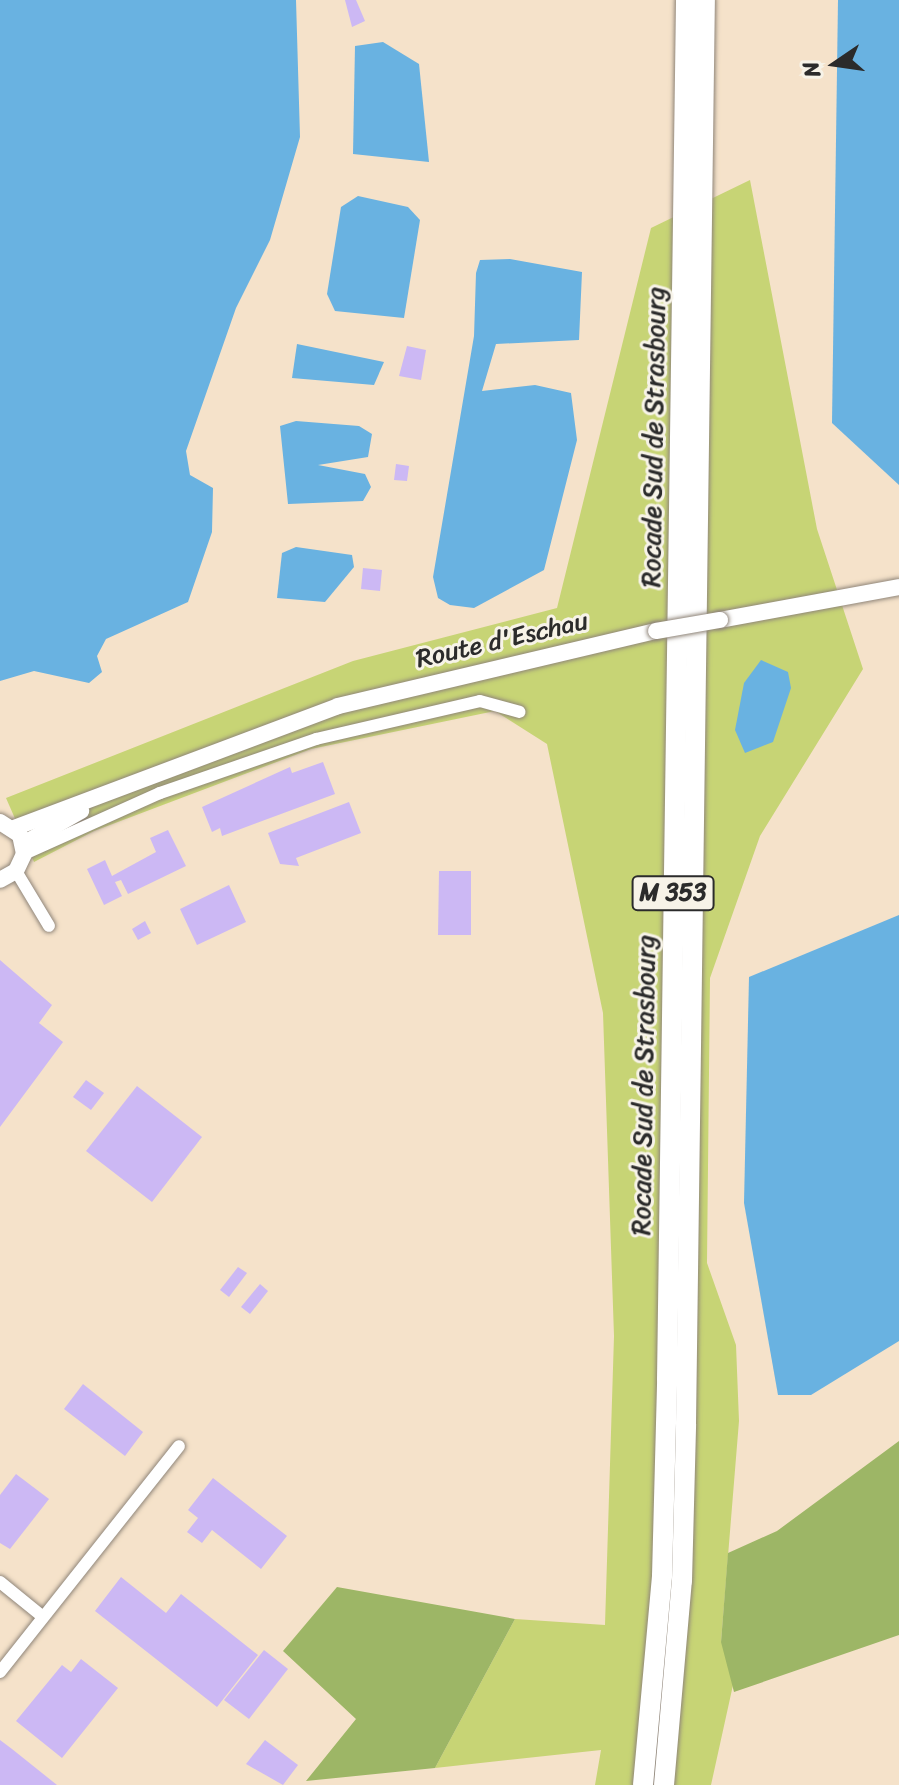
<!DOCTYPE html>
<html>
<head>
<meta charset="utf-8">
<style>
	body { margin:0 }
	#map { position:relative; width:899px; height:1785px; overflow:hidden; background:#f5e2ca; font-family:Sriracha,sans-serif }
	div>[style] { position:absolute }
	.green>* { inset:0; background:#c7d475 }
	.forest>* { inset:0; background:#9db666 }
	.water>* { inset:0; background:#69b2e1 }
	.building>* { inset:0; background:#ccb8f4 }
	.roads { filter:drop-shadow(0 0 2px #90867a) drop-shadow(0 0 2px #90867a) }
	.minor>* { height:12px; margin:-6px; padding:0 6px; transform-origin:6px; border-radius:6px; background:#fff }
	.secondary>* { height:16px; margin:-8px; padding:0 8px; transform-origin:8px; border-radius:8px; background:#fff }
	.trunk>* { height:20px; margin:-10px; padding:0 10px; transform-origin:10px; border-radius:10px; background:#fff }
	.bridges { filter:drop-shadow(0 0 2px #90867a) drop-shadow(0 0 2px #90867a) }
	.secondary-bridge>* { height:16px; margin:-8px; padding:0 8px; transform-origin:8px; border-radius:8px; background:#fff }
	span { translate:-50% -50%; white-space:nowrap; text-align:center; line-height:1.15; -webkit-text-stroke:6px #f7f3e8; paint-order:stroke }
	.shield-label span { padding:2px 6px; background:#f7f3e8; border:2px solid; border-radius:6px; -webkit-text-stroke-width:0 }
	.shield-label { font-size:24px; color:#2b2b2b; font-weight:700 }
	.street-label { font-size:26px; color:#2b2b2b }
	.north { position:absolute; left:795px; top:24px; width:80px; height:80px; -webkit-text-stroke:6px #f7f3e8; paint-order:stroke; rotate:257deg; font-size:22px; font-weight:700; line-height:32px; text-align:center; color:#2b2b2b }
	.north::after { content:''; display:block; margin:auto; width:28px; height:36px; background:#2b2b2b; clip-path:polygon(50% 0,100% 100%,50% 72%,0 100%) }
</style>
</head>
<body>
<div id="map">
	<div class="green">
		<div style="clip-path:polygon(750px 180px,817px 529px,863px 669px,760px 836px,710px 978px,707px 1263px,736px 1345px,739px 1421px,721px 1642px,899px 1572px,733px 1685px,711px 1785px,595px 1785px,601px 1750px,435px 1768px,515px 1619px,605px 1625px,614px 1336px,603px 1013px,547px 744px,495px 711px,311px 749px,94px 831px,34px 862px,6px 798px,353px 661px,557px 608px,651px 228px)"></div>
	</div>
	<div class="forest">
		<div style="clip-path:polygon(899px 1441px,899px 1635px,734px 1692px,721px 1642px,728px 1553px,777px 1531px)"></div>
		<div style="clip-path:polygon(337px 1587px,515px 1619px,435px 1768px,306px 1781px,356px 1719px,283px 1651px)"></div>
	</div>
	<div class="water">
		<div style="clip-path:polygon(0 0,296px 0,300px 137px,270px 240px,236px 308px,186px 451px,190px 475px,213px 488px,212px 532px,188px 602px,106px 639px,97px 656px,102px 672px,89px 683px,34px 671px,0 681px)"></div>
		<div style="clip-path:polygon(838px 0,899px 0,899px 485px,832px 423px)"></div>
		<div style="clip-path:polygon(383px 42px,419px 64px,429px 162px,353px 154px,355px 46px)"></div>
		<div style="clip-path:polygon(358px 196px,408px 207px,420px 220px,404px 318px,335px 311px,327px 294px,341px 207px)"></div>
		<div style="clip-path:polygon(510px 259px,582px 272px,579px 340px,496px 344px,482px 391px,535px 385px,571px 393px,577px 440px,544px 570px,474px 608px,450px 605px,438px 598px,433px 577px,474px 336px,476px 273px,480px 260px)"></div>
		<div style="clip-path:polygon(297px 344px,384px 362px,374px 385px,292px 378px)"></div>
		<div style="clip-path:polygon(296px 421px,359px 426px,372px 434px,368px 457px,318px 465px,365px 474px,371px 487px,363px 501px,288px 504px,280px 426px)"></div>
		<div style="clip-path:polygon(296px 547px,352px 555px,354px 567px,325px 602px,277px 598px,282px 553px)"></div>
		<div style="clip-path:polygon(761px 660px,788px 672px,791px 688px,773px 742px,745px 753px,735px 730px,744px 683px)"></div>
		<div style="clip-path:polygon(899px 915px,899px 1341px,811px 1395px,778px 1395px,744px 1203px,749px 977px)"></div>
	</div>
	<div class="building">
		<div style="clip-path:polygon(345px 0,356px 0,365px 21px,352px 27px)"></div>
		<div style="clip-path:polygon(407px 346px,426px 350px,421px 380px,399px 376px)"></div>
		<div style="clip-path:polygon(396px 464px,409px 466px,407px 481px,394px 480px)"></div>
		<div style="clip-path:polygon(363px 568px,382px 570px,380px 591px,361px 589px)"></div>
		<div style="clip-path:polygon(323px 762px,335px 794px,222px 836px,220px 828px,212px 832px,202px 807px,290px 767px,292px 773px)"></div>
		<div style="clip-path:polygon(349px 802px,361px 833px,296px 858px,299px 866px,280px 864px,268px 833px)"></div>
		<div style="clip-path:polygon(168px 830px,186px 866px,128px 894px,121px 880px,115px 882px,122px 896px,104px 905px,87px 869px,105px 860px,112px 876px,156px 852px,150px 838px)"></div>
		<div style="clip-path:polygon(439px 871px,471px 871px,471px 935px,438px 935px)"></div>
		<div style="clip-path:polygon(229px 885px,246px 922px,197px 945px,180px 909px)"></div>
		<div style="clip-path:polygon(145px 921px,151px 933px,138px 940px,132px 929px)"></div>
		<div style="clip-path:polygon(0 960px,52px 1005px,39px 1023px,63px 1042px,0 1127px)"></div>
		<div style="clip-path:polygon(86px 1080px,104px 1093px,91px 1110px,73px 1097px)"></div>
		<div style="clip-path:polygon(137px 1086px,202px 1137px,152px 1202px,86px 1151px)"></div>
		<div style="clip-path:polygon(238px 1267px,247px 1273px,229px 1297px,220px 1290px)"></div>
		<div style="clip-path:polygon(260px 1284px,268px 1291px,250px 1314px,241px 1307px)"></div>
		<div style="clip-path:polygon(83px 1384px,143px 1432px,125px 1456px,64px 1409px)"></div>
		<div style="clip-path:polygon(16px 1474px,49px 1499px,10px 1549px,0 1543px,0 1495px)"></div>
		<div style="clip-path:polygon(213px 1478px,287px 1536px,261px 1569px,212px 1530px,202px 1543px,187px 1532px,198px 1518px,188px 1510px)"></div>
		<div style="clip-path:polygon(121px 1577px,166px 1613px,181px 1594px,258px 1655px,217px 1707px,95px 1611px)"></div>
		<div style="clip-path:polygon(264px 1650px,288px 1669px,249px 1719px,224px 1700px)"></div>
		<div style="clip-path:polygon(81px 1659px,118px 1688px,62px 1758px,16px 1721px,62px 1665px,71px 1672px)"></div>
		<div style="clip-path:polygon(0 1740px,12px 1749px,57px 1785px,0 1785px)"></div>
		<div style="clip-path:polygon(265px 1740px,298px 1765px,283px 1785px,246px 1764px)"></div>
	</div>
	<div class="roads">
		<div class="minor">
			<div style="left:24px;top:854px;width:149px;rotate:-24.2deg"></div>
			<div style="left:160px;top:793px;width:165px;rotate:-19.1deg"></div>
			<div style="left:316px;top:739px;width:168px;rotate:-13deg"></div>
			<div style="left:480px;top:701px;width:41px;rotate:15.4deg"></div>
			<div style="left:16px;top:871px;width:64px;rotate:59deg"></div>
			<div style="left:0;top:1582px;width:55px;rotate:39.1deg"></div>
			<div style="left:0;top:1672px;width:288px;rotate:-51.6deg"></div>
		</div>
		<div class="secondary">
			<div style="left:720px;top:620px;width:182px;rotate:-10.4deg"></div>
			<div style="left:0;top:822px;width:24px;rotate:33deg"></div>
			<div style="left:20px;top:835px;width:19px;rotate:78deg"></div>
			<div style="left:24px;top:854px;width:19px;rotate:115deg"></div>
			<div style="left:16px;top:871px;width:18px;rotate:151deg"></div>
			<div style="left:14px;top:828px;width:346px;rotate:-20.6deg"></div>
			<div style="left:338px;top:706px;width:327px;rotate:-13.3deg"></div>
			<div style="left:23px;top:844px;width:67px;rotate:-29.6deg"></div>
		</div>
		<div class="trunk">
			<div style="left:643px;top:1785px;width:210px;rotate:-84.8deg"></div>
			<div style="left:662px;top:1576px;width:196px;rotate:-88.5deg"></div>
			<div style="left:667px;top:1380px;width:1380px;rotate:-89.21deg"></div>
			<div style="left:664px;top:1785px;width:205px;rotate:-85deg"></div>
			<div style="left:682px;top:1581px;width:157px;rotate:-88.5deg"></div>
			<div style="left:686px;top:1424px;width:1424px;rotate:-89.24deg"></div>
		</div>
	</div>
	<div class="bridges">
		<div class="secondary-bridge">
			<div style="left:656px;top:631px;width:65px;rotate:-9.8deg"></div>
		</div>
	</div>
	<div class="shield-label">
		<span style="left:673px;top:893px">M 353</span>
	</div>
	<div class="street-label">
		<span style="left:654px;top:437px;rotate:-89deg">Rocade Sud de Strasbourg</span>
		<span style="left:502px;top:640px;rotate:-13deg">Route d'Eschau</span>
		<span style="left:644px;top:1085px;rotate:-89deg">Rocade Sud de Strasbourg</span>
	</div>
	<div class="north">N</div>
</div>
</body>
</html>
